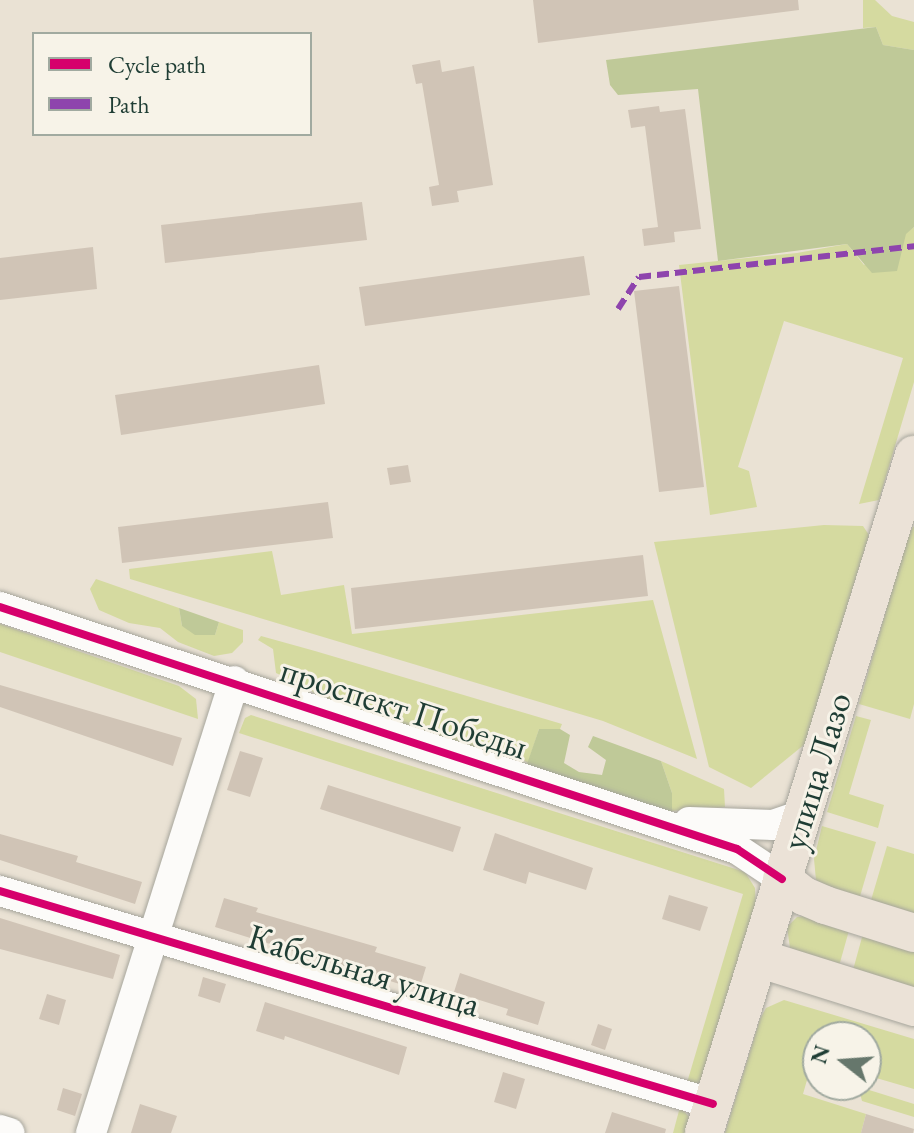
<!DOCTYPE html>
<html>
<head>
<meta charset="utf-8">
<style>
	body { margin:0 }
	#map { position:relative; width:914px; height:1133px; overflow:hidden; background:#eae2d4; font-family:"EB Garamond",serif }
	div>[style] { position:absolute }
	.green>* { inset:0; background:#d5daa0 }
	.forest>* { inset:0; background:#bfc998 }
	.building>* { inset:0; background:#d0c4b6 }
	.roads { filter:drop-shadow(0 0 2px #a6a59c) drop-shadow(0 0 2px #a6a59c) }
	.minor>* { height:30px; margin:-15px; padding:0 15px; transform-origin:15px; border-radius:15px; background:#fcfbf9 }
	.major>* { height:38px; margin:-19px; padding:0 19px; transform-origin:19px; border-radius:19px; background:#ebe2d7 }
	.quiet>* { height:6px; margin-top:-3px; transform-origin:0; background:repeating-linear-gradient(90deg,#8e44ad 0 12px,transparent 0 18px) }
	.cycleway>* { height:8px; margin:-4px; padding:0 4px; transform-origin:4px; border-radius:4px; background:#d6006c }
	span { translate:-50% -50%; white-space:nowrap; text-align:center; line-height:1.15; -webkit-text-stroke:6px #f7f3e8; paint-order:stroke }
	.street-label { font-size:36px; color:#1f3d34 }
	.legend { position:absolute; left:32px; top:32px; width:280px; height:104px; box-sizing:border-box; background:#f7f3e8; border:2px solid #a1aaa0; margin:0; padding:10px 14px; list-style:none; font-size:24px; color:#1f3d34 }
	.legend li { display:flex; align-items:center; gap:16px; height:40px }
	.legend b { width:40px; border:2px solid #a1aaa0 }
	.north { position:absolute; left:802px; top:1021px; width:80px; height:80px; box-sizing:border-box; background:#f7f3e8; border:2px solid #a1aaa0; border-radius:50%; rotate:287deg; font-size:22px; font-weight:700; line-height:32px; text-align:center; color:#1f3d34 }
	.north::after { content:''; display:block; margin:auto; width:28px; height:36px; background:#66776c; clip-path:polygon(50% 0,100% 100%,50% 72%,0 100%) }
</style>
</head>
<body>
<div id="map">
	<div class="green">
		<div style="clip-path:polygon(863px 0,875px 0,892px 16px,914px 22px,914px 50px,883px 45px,876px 27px,863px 28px)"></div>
		<div style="clip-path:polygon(914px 227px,914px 382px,879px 500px,859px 504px,903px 358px,784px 321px,738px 467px,749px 471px,757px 507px,710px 515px,679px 265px,797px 253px,847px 244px,864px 265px)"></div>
		<div style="clip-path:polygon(824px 525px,863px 526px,869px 535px,805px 744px,751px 788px,709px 767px,654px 542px)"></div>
		<div style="clip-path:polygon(914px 526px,914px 704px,910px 719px,859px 704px,908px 535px)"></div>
		<div style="clip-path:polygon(272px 551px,281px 595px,344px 585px,352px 634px,653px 600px,697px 759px,603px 721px,130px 579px,129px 569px)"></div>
		<div style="clip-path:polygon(96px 579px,179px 608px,182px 626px,215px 635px,219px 622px,243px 630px,243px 642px,232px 653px,214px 656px,178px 642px,160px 628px,129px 623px,99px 610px,90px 589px)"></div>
		<div style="clip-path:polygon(0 624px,179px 686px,196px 699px,198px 719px,0 652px)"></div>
		<div style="clip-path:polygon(261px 636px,315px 651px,562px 724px,560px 729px,539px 729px,528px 763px,507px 751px,494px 749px,482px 755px,322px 701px,310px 689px,276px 673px,273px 649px,258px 640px)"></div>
		<div style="clip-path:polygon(251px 715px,745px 872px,755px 888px,756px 910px,703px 1082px,686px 1086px,743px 894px,239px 733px,245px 718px)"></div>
		<div style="clip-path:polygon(856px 716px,871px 720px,849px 794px,884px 805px,878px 828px,827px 812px)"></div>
		<div style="clip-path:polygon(661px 761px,724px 789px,725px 807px,672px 811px,672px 793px)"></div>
		<div style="clip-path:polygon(822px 826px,876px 842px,858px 903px,816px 880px,814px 859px)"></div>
		<div style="clip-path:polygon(887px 846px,914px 854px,914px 921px,869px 907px)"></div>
		<div style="clip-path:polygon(806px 916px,850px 927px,839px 966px,790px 948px,787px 927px,797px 917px)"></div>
		<div style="clip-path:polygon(864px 930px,914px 946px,914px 990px,853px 970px)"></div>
		<div style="clip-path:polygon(784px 1000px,914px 1039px,914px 1089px,866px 1075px,866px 1037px,818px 1037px,818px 1060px,813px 1059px,803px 1094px,866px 1114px,861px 1133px,725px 1133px,760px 1019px,766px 1008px)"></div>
		<div style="clip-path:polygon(866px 1089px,914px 1104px,914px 1117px,862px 1101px,860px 1093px)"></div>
		<div style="clip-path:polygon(680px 1107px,692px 1120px,690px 1133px,673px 1133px)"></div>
	</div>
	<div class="forest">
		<div style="clip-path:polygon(876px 27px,883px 45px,914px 50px,914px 227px,906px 234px,897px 271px,872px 273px,847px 244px,718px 261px,698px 89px,618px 95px,610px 85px,606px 60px)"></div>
		<div style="clip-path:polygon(179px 608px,219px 622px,215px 635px,195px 635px,182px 626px)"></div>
		<div style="clip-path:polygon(539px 729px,560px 729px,570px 735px,564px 763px,579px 772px,602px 775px,606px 760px,588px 747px,593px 736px,661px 761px,672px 793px,672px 811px,656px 813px,525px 770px)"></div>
	</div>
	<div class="building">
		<div style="clip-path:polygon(533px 0,798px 0,799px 10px,538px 43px)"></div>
		<div style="clip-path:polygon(440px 60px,442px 72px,474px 66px,493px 185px,457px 191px,459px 202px,432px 206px,429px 187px,439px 185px,422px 83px,416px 84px,412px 65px)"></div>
		<div style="clip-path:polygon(659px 106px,660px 112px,685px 109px,701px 229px,674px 232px,675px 242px,644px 246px,642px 229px,658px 227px,645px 126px,631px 128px,628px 110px)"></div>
		<div style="clip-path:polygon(362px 202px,367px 240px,165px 263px,161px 225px)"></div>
		<div style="clip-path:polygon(93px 247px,97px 289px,0 300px,0 258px)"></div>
		<div style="clip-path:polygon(584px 256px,590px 295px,365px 326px,359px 287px)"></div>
		<div style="clip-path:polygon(679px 286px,704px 487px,659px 492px,634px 291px)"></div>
		<div style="clip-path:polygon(319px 365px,325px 404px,121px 435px,115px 395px)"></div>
		<div style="clip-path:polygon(408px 465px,411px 482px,390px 485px,387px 468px)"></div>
		<div style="clip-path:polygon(328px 502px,333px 538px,122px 563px,118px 527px)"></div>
		<div style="clip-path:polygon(643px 555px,648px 596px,355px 629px,351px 588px)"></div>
		<div style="clip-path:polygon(0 685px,182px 738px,173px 766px,0 707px)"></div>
		<div style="clip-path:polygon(240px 751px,263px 758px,250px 797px,227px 790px)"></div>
		<div style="clip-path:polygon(328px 785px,461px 827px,453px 852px,320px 809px)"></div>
		<div style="clip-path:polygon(495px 833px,593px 868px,586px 890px,529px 872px,526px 884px,483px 870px)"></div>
		<div style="clip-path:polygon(0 834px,78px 856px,76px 862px,142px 882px,135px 904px,0 860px)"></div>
		<div style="clip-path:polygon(669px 895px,708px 907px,700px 931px,662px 919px)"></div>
		<div style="clip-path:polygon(224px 898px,258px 908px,256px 912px,377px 947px,375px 952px,426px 967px,419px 990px,215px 927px)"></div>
		<div style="clip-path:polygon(0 918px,120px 955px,113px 979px,0 949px)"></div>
		<div style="clip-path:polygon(460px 973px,545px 1002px,538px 1025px,506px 1015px,508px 1009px,454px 992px)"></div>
		<div style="clip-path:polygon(203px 977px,226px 984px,220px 1003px,198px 996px)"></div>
		<div style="clip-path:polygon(47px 994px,66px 1000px,59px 1025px,39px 1019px)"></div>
		<div style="clip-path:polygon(265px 1002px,407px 1047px,399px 1075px,285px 1036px,284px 1040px,256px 1031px)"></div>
		<div style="clip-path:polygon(598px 1024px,612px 1029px,605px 1050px,591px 1045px)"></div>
		<div style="clip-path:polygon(503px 1072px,525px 1079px,516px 1109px,494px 1102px)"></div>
		<div style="clip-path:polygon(63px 1088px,82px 1094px,75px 1116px,57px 1110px)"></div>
		<div style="clip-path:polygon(140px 1104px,177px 1116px,171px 1133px,131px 1133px)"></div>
		<div style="clip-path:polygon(612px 1112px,666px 1129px,665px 1133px,605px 1133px)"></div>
		<div style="clip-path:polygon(866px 1114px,914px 1129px,913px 1133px,861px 1133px)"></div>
	</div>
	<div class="roads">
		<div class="minor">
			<div style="left:0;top:607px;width:776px;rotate:18.18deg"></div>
			<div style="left:737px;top:849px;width:54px;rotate:33.7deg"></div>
			<div style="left:689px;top:822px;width:84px;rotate:2deg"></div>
			<div style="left:773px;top:825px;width:34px;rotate:-19deg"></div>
			<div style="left:0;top:891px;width:744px;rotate:16.63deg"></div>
			<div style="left:0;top:1130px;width:10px;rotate:17deg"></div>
			<div style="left:91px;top:1133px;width:474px;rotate:-72.4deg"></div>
		</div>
		<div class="major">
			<div style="left:782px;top:879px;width:28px;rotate:38deg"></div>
			<div style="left:804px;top:896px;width:23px;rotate:23deg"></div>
			<div style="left:825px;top:905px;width:93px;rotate:17.5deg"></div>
			<div style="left:758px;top:958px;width:164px;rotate:17.4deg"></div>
			<div style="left:704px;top:1133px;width:710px;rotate:-72.79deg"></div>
		</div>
	</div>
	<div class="quiet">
		<div style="left:618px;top:309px;width:38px;rotate:-57deg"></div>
		<div style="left:639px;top:277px;width:277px;rotate:-6.4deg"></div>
	</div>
	<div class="cycleway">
		<div style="left:0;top:607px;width:776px;rotate:18.18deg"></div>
		<div style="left:737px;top:849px;width:54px;rotate:33.7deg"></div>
		<div style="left:0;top:891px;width:744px;rotate:16.63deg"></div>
	</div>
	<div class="street-label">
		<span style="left:404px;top:708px;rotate:18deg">проспект Победы</span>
		<span style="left:816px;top:771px;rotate:-73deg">улица Лазо</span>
		<span style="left:364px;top:970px;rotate:17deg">Кабельная улица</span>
	</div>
	<ul class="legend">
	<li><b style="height:10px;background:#d6006c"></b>Cycle path</li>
	<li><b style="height:10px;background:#8e44ad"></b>Path</li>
	</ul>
	<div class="north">N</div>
</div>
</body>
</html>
